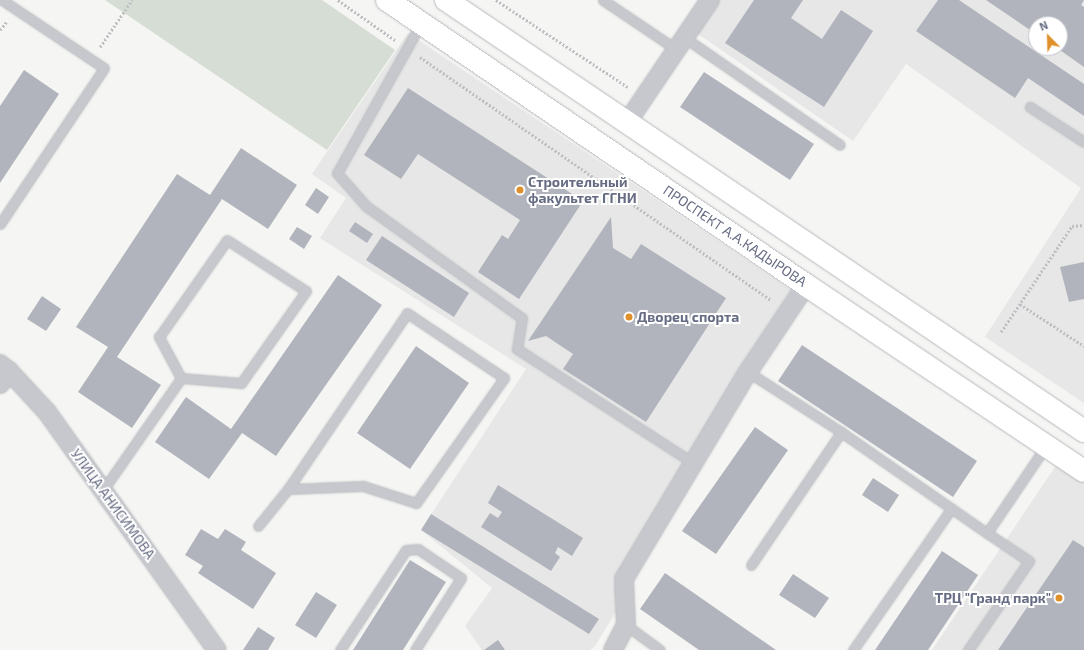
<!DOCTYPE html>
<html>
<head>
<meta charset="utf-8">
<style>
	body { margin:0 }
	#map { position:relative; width:1084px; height:650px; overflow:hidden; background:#f5f6f3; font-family:"Exo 2",sans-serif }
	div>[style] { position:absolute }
	.built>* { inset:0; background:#e6e7e6 }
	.green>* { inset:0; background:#d5ddd4 }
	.building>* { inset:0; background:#b1b4bc }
	.path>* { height:2.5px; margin-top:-1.25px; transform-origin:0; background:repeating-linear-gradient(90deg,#bebfc2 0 2px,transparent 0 4px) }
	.roads { filter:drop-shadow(0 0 1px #b7b9be) drop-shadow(0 0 1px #b7b9be) }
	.service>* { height:9px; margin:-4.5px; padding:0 4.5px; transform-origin:4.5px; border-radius:4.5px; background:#c7c8cd }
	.minor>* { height:18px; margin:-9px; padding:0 9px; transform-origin:9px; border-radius:9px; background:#c7c8cd }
	.primary>* { height:22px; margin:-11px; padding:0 11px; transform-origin:11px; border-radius:11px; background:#fff }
	.dots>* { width:11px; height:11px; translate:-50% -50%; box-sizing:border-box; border:2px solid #fff; border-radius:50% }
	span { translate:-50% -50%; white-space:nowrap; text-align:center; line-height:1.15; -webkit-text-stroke:4px #fff; paint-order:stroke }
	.poi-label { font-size:14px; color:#666c83; font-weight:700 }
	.left { translate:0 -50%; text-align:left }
	.right { translate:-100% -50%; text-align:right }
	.street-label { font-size:14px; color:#666c83 }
	.north { position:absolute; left:1028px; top:16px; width:40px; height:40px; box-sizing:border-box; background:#fff; border:1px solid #c2c4cd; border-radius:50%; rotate:337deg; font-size:11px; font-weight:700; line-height:16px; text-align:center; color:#666c83 }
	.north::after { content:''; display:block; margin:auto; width:14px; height:18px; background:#df902a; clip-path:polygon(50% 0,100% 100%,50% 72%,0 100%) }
</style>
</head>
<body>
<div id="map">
	<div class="built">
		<div style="clip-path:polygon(evenodd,701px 0,1084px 0,1084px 403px,985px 337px,1081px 188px,906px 64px,853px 141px,685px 25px,701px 0,1036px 24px,1060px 24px,1060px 48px,1036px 48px,1036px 24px)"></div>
		<div style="clip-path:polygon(408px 33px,791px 290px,617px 575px,617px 610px,595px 646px,590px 650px,482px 650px,465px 626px,492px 588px,421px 530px,526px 369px,320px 238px,346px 198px,312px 174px)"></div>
		<div style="clip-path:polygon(1057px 464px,1084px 482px,1084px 650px,932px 650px)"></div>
	</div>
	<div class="green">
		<div style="clip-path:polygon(105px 0,322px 0,395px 50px,327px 150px)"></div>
	</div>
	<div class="building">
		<div style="clip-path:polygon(754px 0,803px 0,791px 18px,822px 39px,841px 10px,873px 31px,824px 107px,725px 43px)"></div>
		<div style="clip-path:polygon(938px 0,959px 0,1084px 84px,1084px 116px,1028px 78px,1015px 98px,916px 31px)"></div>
		<div style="clip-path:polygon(986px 0,1084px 0,1081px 5px,1084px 7px,1084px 67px,1057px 48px,1060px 48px,1060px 24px,1036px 24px,1036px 34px)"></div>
		<div style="clip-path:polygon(24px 70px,59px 94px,0 183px,0 106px)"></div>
		<div style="clip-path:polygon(704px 72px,814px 144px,790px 180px,680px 107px)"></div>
		<div style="clip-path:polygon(408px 88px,583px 201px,519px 299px,478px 272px,502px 235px,508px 239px,520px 220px,418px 154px,401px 179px,364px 155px)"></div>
		<div style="clip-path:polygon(241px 148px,297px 185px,268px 229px,222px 199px,117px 357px,161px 385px,132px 428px,78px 392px,108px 347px,76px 327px,177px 174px,210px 195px)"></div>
		<div style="clip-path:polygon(316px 188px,329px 197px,318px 214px,305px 205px)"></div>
		<div style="clip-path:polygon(611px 217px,613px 248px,631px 259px,641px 244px,726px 298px,646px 422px,563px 369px,573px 354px,546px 336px,528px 341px)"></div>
		<div style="clip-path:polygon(355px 222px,373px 234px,367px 243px,349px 231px)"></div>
		<div style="clip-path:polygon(297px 227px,312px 236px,304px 249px,289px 239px)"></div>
		<div style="clip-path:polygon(382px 236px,469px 293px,454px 317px,366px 260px)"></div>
		<div style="clip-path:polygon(1084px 262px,1084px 299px,1069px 302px,1060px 267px)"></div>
		<div style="clip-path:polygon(338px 275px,382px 305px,276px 456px,242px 433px,209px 479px,155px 442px,186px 397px,231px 429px)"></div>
		<div style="clip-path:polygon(42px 296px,61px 309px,46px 331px,27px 319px)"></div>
		<div style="clip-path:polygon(802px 345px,977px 461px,953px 497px,778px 381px)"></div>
		<div style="clip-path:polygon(416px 346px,469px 383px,410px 469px,357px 433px)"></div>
		<div style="clip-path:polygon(755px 427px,788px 450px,716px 554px,682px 531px)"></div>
		<div style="clip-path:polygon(873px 478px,899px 495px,888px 512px,862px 495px)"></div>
		<div style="clip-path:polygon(498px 485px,583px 538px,572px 556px,558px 547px,555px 553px,560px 557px,551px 571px,481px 527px,490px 513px,498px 518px,502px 512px,488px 503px)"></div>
		<div style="clip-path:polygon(431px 514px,599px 619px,589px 634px,421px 530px)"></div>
		<div style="clip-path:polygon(201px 529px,218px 539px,225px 529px,246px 542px,241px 550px,276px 573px,253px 609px,198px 573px,203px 566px,185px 555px)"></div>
		<div style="clip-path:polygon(1073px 540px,1084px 547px,1084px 650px,998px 650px)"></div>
		<div style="clip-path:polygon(942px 551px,978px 575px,928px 650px,875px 650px)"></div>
		<div style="clip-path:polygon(410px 560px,446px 582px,403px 650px,353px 650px)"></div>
		<div style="clip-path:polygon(665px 573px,776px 650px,699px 650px,640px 609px)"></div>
		<div style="clip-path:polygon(793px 574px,829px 598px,815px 618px,779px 595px)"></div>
		<div style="clip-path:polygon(316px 592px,337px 605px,316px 638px,295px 625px)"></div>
		<div style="clip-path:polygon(258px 627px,275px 638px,268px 650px,243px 650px)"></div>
		<div style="clip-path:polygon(498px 640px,505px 650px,484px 650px)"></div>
	</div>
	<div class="path">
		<div style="left:338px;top:0;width:70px;rotate:35.1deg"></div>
		<div style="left:496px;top:0;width:158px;rotate:33.4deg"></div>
		<div style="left:0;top:30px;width:11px;rotate:-52deg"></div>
		<div style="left:100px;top:47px;width:57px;rotate:-55.8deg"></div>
		<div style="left:420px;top:57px;width:427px;rotate:34.7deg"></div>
		<div style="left:1020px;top:304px;width:77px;rotate:33.3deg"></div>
		<div style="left:1001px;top:332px;width:128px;rotate:-56.2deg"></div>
		<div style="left:1072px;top:226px;width:12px;rotate:-5deg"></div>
	</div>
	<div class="roads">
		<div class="service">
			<div style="left:603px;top:0;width:89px;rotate:34deg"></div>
			<div style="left:421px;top:23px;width:172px;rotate:119.2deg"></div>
			<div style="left:337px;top:173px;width:44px;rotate:48.7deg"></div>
			<div style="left:366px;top:206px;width:192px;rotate:35.7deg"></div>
			<div style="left:522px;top:318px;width:31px;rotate:99deg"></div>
			<div style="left:517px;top:349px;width:210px;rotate:32.9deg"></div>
			<div style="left:685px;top:38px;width:188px;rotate:34.6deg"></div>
			<div style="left:1030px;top:107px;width:64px;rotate:32.9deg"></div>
			<div style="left:0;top:224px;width:187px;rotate:-56.3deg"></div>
			<div style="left:104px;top:68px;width:123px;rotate:-146.3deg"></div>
			<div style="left:748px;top:372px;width:111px;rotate:32.8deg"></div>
			<div style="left:841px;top:432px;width:178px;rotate:34.7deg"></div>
			<div style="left:987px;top:533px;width:105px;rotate:-55.9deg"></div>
			<div style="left:103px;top:490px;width:136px;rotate:-55.1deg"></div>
			<div style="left:181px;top:378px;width:47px;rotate:-118.2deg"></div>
			<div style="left:159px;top:337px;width:118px;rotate:-55deg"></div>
			<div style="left:227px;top:240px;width:94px;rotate:32.8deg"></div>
			<div style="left:306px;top:291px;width:113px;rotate:125.2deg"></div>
			<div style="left:241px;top:383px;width:60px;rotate:-175.2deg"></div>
			<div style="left:258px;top:526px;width:48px;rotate:-51deg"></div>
			<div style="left:288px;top:489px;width:212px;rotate:-55.9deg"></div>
			<div style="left:407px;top:313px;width:117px;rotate:33.8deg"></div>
			<div style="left:504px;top:378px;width:153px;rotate:125.1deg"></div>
			<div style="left:416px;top:503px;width:56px;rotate:-162.2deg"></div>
			<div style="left:363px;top:486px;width:75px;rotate:177.7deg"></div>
			<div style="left:751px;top:565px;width:161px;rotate:-55.9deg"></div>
			<div style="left:626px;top:625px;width:42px;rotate:36.3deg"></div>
			<div style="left:340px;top:650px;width:120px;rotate:-56.6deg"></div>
			<div style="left:406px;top:550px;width:12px;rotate:-5deg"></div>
			<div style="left:418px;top:549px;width:52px;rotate:34deg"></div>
			<div style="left:461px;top:578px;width:85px;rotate:122.6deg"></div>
			<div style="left:853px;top:650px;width:172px;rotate:-55.2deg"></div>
			<div style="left:968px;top:650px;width:108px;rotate:-55.6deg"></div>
			<div style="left:1029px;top:561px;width:50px;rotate:-146.3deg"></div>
		</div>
		<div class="minor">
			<div style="left:628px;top:121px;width:146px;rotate:-55.9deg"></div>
			<div style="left:0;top:364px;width:11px;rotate:38deg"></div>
			<div style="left:9px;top:371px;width:56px;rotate:47.2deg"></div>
			<div style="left:47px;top:412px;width:292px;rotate:54.5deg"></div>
			<div style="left:0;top:384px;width:16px;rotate:-55deg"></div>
			<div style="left:613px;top:650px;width:28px;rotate:-63deg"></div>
			<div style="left:626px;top:625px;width:46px;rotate:-92.5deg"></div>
			<div style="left:624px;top:579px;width:241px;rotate:-59.1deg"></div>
			<div style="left:748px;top:372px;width:105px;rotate:-56.3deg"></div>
		</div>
		<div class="primary">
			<div style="left:387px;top:0;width:507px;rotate:34.22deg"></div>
			<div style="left:806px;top:285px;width:334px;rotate:33.8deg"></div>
			<div style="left:446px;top:0;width:770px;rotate:34.04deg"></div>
		</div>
	</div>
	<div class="dots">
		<div style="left:520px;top:190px;background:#df902a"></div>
		<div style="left:629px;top:317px;background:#df902a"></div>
		<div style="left:1059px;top:598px;background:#df902a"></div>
	</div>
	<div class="poi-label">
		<span class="left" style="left:528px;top:190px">Строительный<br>факультет ГГНИ</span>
		<span class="left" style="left:637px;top:317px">Дворец спорта</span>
		<span class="right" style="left:1051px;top:598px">ТРЦ "Гранд парк"</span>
	</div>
	<div class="street-label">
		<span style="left:735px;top:236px;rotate:34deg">ПРОСПЕКТ А.А.КАДЫРОВА</span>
		<span style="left:113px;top:504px;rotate:54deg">УЛИЦА АНИСИМОВА</span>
	</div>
	<div class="north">N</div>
</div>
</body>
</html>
